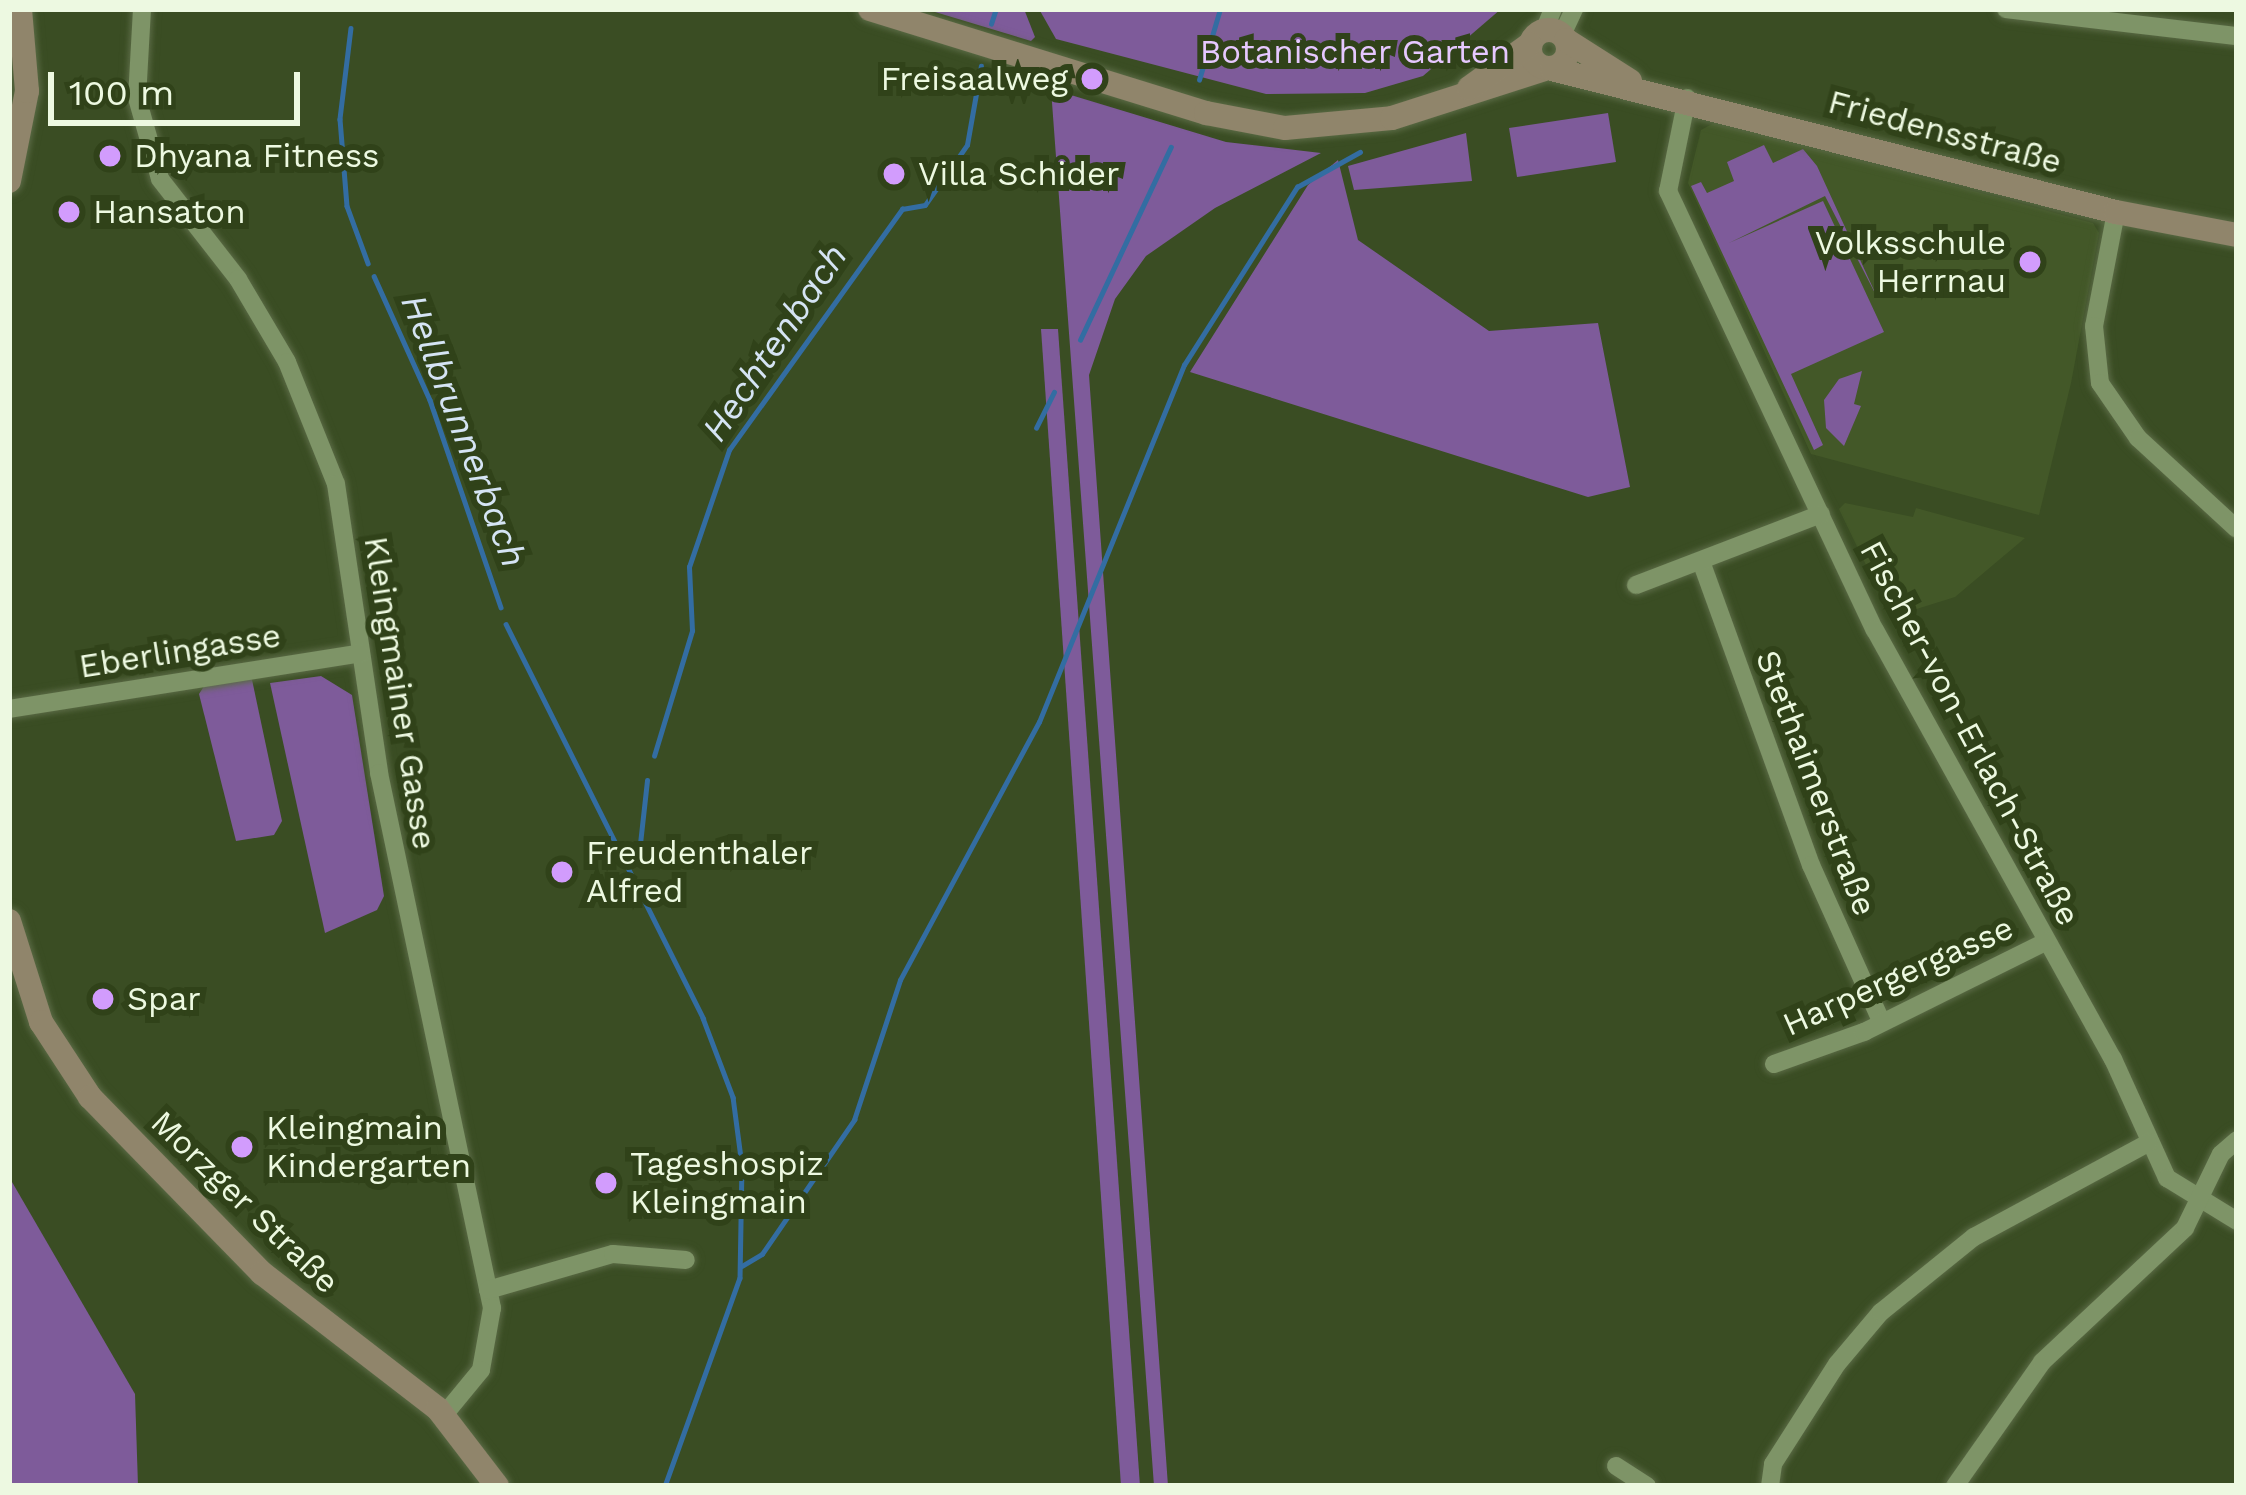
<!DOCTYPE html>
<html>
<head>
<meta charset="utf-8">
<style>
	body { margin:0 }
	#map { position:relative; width:2246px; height:1495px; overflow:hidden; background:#3a4d23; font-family:"Work Sans",sans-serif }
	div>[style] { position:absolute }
	.built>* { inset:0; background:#435828 }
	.green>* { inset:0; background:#7e5b9a }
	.stream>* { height:4.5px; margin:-2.25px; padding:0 2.25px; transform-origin:2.25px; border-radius:2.25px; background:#336da2 }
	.roads { filter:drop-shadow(0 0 3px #5a6a45) drop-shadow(0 0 3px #5a6a45) }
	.street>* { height:18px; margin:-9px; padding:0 9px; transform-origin:9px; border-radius:9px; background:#7e9467 }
	.secondary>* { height:24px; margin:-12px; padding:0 12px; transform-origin:12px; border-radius:12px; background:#90856b }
	.secondary>.ring { margin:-12px; padding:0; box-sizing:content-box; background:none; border:24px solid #90856b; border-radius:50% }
	.dots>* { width:33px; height:33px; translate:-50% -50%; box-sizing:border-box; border:6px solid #304219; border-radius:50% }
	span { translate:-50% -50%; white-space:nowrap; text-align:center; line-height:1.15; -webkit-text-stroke:12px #304219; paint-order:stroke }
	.park-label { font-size:33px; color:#e6c8ff }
	.poi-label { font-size:33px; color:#edf9e1 }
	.right { translate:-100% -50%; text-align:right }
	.left { translate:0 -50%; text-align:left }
	.street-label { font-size:33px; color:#edf9e1 }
	.water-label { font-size:36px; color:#d5e4f4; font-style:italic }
	.frame { position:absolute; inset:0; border:12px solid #edf9e1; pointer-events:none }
	.scale { position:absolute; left:48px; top:72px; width:252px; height:54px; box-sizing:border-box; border:6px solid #edf9e1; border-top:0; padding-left:15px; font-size:36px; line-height:42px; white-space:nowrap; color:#edf9e1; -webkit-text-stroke:9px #304219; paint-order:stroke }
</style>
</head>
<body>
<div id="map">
	<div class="built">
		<div style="clip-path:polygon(1716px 122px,2093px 223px,2099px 233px,2071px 383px,2039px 515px,1811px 454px,1688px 183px,1701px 130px)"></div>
		<div style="clip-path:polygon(1845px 503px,1913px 517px,1916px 508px,2025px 538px,1955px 597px,1891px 617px,1839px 509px)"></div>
	</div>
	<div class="green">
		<div style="clip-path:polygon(925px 9px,1024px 9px,1035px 37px,1031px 41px)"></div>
		<div style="clip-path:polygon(1039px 9px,1501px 9px,1423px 76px,1365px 93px,1266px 94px,1056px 39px)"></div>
		<div style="clip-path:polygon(1051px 89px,1226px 142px,1321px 153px,1215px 208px,1146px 256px,1115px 299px,1089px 375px,1168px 1486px,1154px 1486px)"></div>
		<div style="clip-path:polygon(1608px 113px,1616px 162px,1517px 177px,1509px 128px)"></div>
		<div style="clip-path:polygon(1466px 133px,1472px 181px,1354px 190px,1348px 166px)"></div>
		<div style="clip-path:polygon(1764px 145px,1773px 163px,1803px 149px,1817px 166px,1878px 299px,1825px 196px,1729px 243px,1823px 201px,1884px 332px,1791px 374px,1823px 445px,1814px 450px,1691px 186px,1701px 182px,1707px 193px,1734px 181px,1727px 162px)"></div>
		<div style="clip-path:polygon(1338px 160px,1358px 240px,1489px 331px,1598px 323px,1630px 487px,1588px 497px,1190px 372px,1308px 185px)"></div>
		<div style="clip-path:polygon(1041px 329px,1058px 329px,1140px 1486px,1121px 1486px)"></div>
		<div style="clip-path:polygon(1862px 371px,1854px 404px,1861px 406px,1844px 446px,1826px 428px,1824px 400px,1839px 379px)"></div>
		<div style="clip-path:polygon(251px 675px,282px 821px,274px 835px,236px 841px,199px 694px,206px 683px)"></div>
		<div style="clip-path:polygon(321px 676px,352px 695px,384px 896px,377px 910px,325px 933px,270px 683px)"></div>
		<div style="clip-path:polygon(12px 1182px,135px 1394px,138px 1486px,9px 1486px)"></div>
	</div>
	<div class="stream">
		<div style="left:991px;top:24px;width:16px;rotate:-72deg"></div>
		<div style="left:351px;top:28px;width:92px;rotate:96.9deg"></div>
		<div style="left:340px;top:119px;width:87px;rotate:85.4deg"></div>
		<div style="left:347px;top:206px;width:61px;rotate:69.8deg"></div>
		<div style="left:1199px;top:80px;width:74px;rotate:-73.5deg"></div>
		<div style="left:374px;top:276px;width:136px;rotate:65.7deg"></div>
		<div style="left:430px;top:400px;width:219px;rotate:71.1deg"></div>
		<div style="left:1080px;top:340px;width:213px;rotate:-64.8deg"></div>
		<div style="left:1036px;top:428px;width:40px;rotate:-63.4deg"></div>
		<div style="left:506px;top:624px;width:441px;rotate:63.4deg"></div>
		<div style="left:703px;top:1018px;width:85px;rotate:69.2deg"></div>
		<div style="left:733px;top:1097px;width:69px;rotate:82.5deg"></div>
		<div style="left:742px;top:1165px;width:113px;rotate:91deg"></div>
		<div style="left:740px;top:1278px;width:221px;rotate:109.8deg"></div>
		<div style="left:654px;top:756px;width:131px;rotate:-73.1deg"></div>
		<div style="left:692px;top:631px;width:64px;rotate:-92.7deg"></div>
		<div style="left:689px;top:567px;width:124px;rotate:-71.1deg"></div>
		<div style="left:729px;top:450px;width:297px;rotate:-54.3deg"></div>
		<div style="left:902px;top:209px;width:23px;rotate:-10deg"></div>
		<div style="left:925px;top:205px;width:73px;rotate:-55deg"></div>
		<div style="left:967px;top:145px;width:80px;rotate:-80deg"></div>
		<div style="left:639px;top:853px;width:73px;rotate:-83.7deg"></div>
		<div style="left:742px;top:1266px;width:23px;rotate:-31deg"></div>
		<div style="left:762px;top:1254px;width:163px;rotate:-55.5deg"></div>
		<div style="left:854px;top:1120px;width:147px;rotate:-71.8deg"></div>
		<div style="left:900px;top:980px;width:293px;rotate:-61.7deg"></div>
		<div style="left:1039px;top:722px;width:385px;rotate:-67.9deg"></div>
		<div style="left:1184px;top:365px;width:211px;rotate:-57.6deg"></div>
		<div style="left:1297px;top:187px;width:72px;rotate:-29.1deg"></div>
	</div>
	<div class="roads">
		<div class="street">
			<div style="left:142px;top:9px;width:89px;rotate:93.2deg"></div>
			<div style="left:137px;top:98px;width:84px;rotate:74.1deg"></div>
			<div style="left:160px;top:179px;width:127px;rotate:52deg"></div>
			<div style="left:238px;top:279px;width:96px;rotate:59.4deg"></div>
			<div style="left:287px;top:362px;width:131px;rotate:68.1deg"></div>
			<div style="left:336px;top:484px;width:292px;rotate:81.5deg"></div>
			<div style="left:379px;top:773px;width:547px;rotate:78.07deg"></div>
			<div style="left:492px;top:1308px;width:63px;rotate:100.1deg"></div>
			<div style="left:481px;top:1370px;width:58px;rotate:129.4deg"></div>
			<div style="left:2006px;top:9px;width:233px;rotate:6.7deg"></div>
			<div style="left:1544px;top:31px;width:24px;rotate:-68deg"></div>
			<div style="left:1562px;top:35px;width:29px;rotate:-65deg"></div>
			<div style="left:1687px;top:98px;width:95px;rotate:101.5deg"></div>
			<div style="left:1668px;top:191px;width:485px;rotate:64.8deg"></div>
			<div style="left:1875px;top:630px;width:491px;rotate:61deg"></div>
			<div style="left:2113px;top:1059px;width:131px;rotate:65.6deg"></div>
			<div style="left:2167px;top:1178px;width:82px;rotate:31.6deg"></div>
			<div style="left:2116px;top:212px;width:116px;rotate:100.9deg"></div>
			<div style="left:2094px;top:326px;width:57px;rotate:84deg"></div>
			<div style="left:2100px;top:383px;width:67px;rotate:55.4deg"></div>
			<div style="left:2138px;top:438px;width:134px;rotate:42.6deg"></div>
			<div style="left:1702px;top:564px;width:320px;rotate:70.1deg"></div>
			<div style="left:1811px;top:865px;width:171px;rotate:65.8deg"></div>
			<div style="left:1636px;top:585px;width:198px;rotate:-21deg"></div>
			<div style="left:9px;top:709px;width:356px;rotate:-9deg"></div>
			<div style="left:1774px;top:1064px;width:96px;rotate:-19.6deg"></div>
			<div style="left:1864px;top:1032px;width:204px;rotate:-26.4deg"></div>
			<div style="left:488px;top:1290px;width:130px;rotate:-16.1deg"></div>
			<div style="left:613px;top:1254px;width:73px;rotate:4.7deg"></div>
			<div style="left:1616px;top:1466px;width:37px;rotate:33deg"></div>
			<div style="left:1770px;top:1486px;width:22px;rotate:-82deg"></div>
			<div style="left:1773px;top:1464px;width:119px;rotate:-57.4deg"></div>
			<div style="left:1837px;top:1364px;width:68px;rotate:-49.8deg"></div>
			<div style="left:1881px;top:1312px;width:119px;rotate:-38.9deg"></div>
			<div style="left:1974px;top:1237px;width:198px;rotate:-28.4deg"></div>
			<div style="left:1955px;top:1486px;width:151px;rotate:-54.9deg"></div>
			<div style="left:2042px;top:1362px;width:196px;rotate:-43.1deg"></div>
			<div style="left:2185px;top:1228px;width:82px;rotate:-64.1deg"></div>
			<div style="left:2221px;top:1154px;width:21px;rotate:-41deg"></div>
		</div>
		<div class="secondary">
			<div style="left:870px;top:9px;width:352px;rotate:17.2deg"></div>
			<div style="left:1206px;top:113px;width:80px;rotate:10.8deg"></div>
			<div style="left:1285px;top:128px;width:107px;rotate:-5.3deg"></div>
			<div style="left:1392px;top:118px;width:161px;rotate:-17.8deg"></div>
			<div class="ring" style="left:1530px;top:30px;width:14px;height:14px"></div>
			<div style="left:1566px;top:40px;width:76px;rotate:32.6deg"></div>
			<div style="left:1552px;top:69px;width:582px;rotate:14.23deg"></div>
			<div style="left:2116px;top:212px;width:123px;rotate:10.8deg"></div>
			<div style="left:1469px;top:88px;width:75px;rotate:-35.8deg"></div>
			<div style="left:9px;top:181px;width:92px;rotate:-78.7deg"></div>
			<div style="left:27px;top:91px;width:82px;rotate:-94.9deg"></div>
			<div style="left:9px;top:921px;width:106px;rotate:72.4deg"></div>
			<div style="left:41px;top:1022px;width:90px;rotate:56.8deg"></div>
			<div style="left:90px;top:1097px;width:246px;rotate:45.7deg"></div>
			<div style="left:262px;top:1273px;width:222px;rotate:37.7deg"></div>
			<div style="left:438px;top:1409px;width:97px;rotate:52.5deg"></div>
		</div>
	</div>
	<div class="dots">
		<div style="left:1092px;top:79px;background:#d29cfd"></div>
		<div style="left:110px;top:156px;background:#d29cfd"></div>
		<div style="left:894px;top:174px;background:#d29cfd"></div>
		<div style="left:69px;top:212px;background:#d29cfd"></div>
		<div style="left:2030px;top:262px;background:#d29cfd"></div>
		<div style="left:562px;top:872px;background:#d29cfd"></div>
		<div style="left:103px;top:999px;background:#d29cfd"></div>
		<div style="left:242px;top:1147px;background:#d29cfd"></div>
		<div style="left:606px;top:1183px;background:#d29cfd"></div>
	</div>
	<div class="park-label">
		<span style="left:1355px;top:52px">Botanischer Garten</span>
	</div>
	<div class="poi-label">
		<span class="right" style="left:1068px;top:79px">Freisaalweg</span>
		<span class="left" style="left:134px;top:156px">Dhyana Fitness</span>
		<span class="left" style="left:918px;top:174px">Villa Schider</span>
		<span class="left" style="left:93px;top:212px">Hansaton</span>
		<span class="right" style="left:2006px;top:262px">Volksschule<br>Herrnau</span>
		<span class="left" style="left:586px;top:872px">Freudenthaler<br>Alfred</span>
		<span class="left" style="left:127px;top:999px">Spar</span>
		<span class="left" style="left:266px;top:1147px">Kleingmain<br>Kindergarten</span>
		<span class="left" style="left:630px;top:1183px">Tageshospiz<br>Kleingmain</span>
	</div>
	<div class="street-label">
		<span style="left:1945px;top:132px;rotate:15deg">Friedensstraße</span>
		<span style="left:180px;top:651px;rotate:-9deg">Eberlingasse</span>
		<span style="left:400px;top:693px;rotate:81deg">Kleingmainer Gasse</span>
		<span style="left:1970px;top:733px;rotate:62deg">Fischer-von-Erlach-Straße</span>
		<span style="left:1816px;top:783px;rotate:69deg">Stethaimerstraße</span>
		<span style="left:1898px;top:976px;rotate:-24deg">Harpergergasse</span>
		<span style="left:245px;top:1202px;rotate:44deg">Morzger Straße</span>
	</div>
	<div class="water-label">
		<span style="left:775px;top:343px;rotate:-56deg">Hechtenbach</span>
		<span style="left:463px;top:431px;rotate:69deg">Hellbrunnerbach</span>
	</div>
	<div class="frame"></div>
	<div class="scale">100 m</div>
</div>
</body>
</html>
